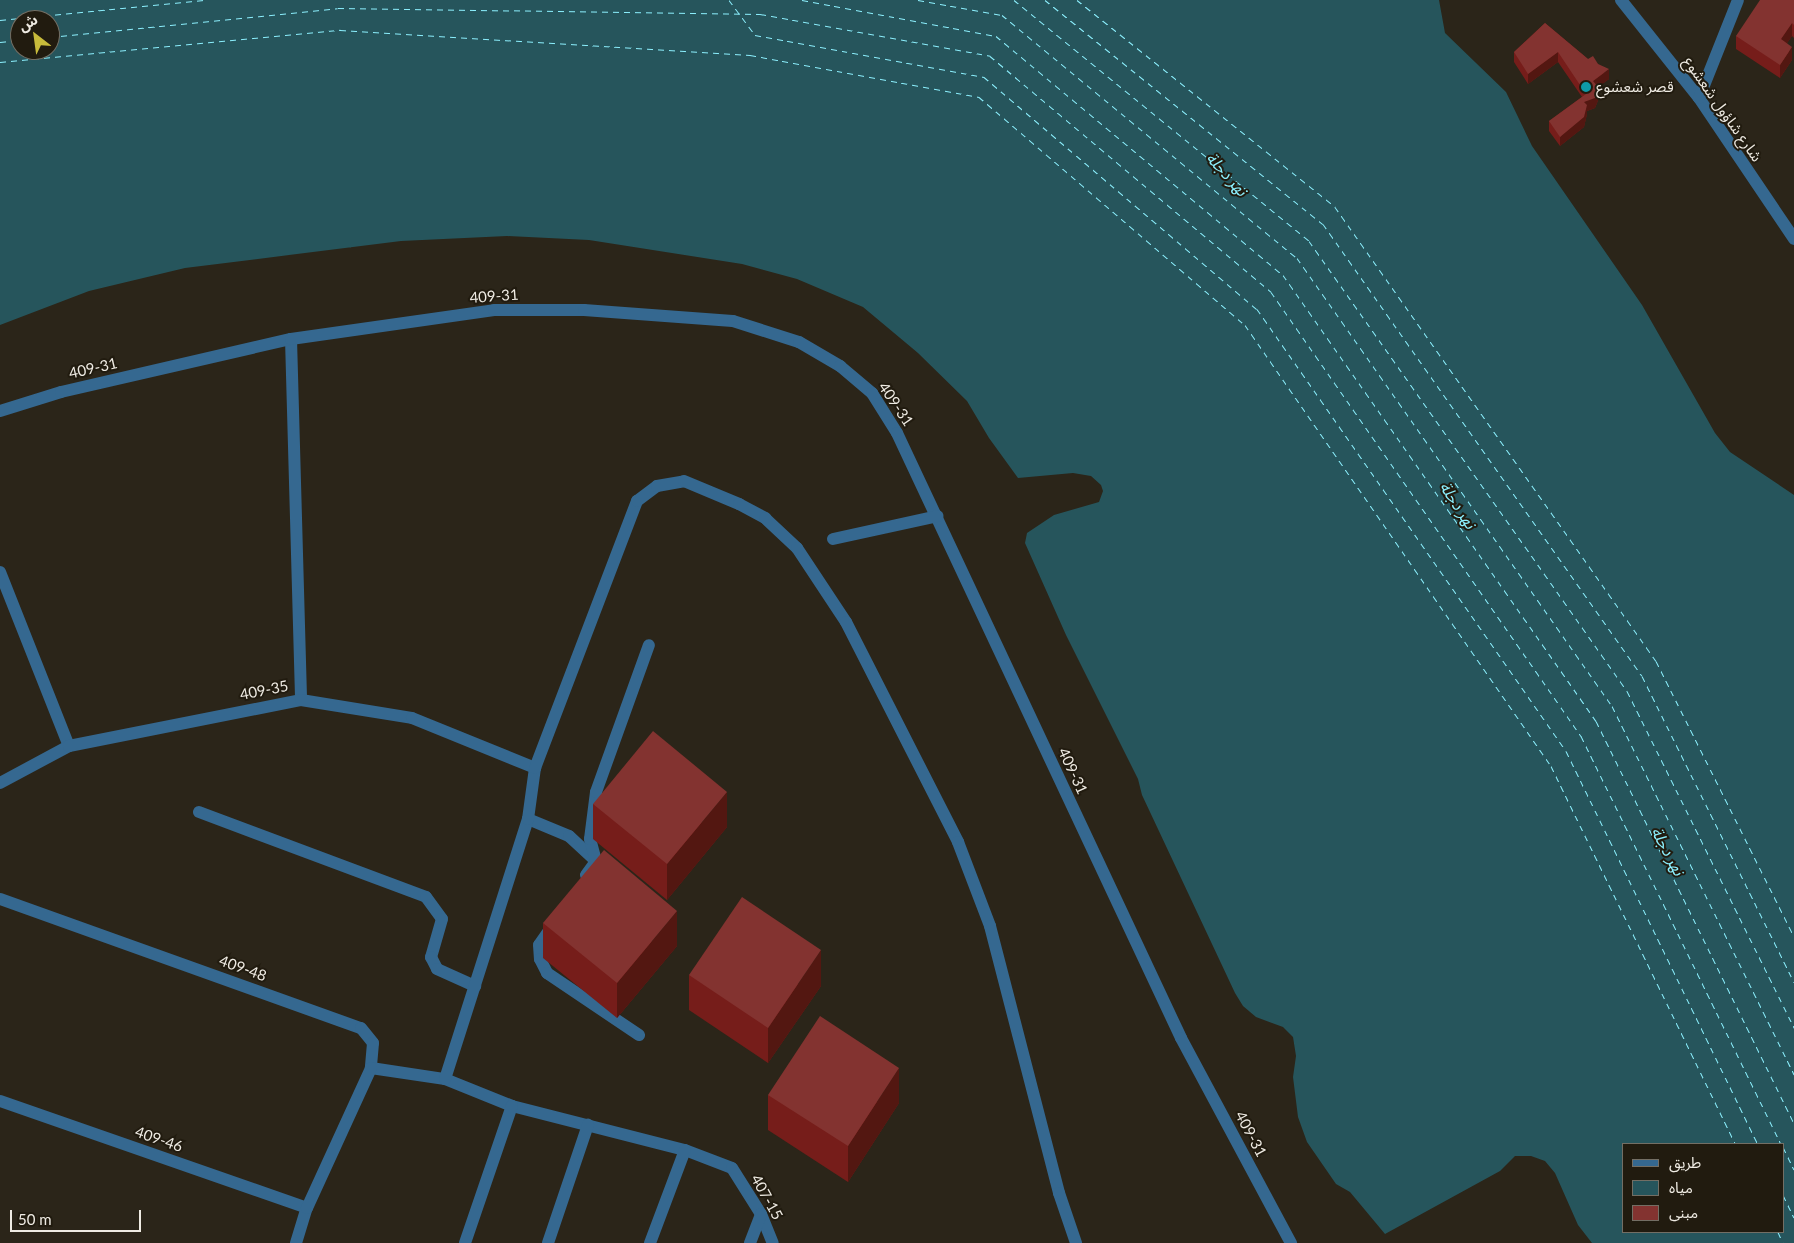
<!DOCTYPE html>
<html>
<head>
<meta charset="utf-8">
<style>
	body { margin:0 }
	#map { position:relative; width:1794px; height:1243px; overflow:hidden; background:#2b2519; font-family:Lato,"Noto Sans Arabic",sans-serif }
	div>[style] { position:absolute }
	.water>* { inset:0; background:#26555c }
	.ferry>* { height:1px; margin-top:-0.5px; transform-origin:0; background:repeating-linear-gradient(90deg,#8cf0fe 0 6px,transparent 0 11px) }
	.minor>* { height:12px; margin:-6px; padding:0 6px; transform-origin:6px; border-radius:6px; background:#356890 }
	.wall>* { inset:0; background:#761d1a }
	.shaded-wall>* { inset:0; background:#531711 }
	.building>* { inset:0; background:#833330 }
	.dots>* { width:14px; height:14px; translate:-50% -50%; box-sizing:border-box; border:2px solid #211b0f; border-radius:50% }
	span { translate:-50% -50%; white-space:nowrap; text-align:center; line-height:1.15; -webkit-text-stroke:4px #211b0f; paint-order:stroke }
	.poi-label { font-size:15px; color:#efebe3 }
	.left { translate:0 -50%; text-align:left }
	.street-label { font-size:15px; color:#efebe3 }
	.water-label { font-size:16px; color:#8cf0fe; font-style:italic }
	.legend { position:absolute; left:1622px; top:1143px; width:162px; height:90px; box-sizing:border-box; background:#211b0f; border:1px solid #736e64; margin:0; padding:6px 9px; list-style:none; font-size:15px; color:#efebe3 }
	.legend li { display:flex; align-items:center; gap:10px; height:25px }
	.legend b { width:25px; border:1px solid #736e64 }
	.north { position:absolute; left:10px; top:10px; width:50px; height:50px; box-sizing:border-box; background:#211b0f; border:1px solid #736e64; border-radius:50%; rotate:330deg; font-size:14px; font-weight:700; line-height:20px; text-align:center; color:#efebe3 }
	.north::after { content:''; display:block; margin:auto; width:18px; height:22px; background:#c8bb3b; clip-path:polygon(50% 0,100% 100%,50% 72%,0 100%) }
	.scale { position:absolute; left:10px; top:1210px; width:131px; height:22px; box-sizing:border-box; border:2px solid #efebe3; border-top:0; padding-left:6px; font-size:15px; line-height:18px; white-space:nowrap; color:#efebe3; -webkit-text-stroke:4px #211b0f; paint-order:stroke }
</style>
</head>
<body>
<div id="map">
	<div class="water">
		<div style="clip-path:polygon(evenodd,0 0,1439px 0,1445px 33px,1506px 92px,1532px 146px,1642px 305px,1715px 433px,1730px 452px,1794px 495px,1794px 1243px,1592px 1243px,1578px 1225px,1555px 1173px,1545px 1161px,1531px 1156px,1515px 1156px,1500px 1171px,1385px 1234px,1350px 1192px,1336px 1184px,1307px 1142px,1298px 1117px,1293px 1077px,1296px 1056px,1293px 1037px,1283px 1027px,1256px 1017px,1243px 1006px,1235px 993px,1142px 795px,1138px 779px,1066px 635px,1025px 543px,1027px 533px,1054px 515px,1099px 502px,1103px 491px,1101px 485px,1091px 476px,1073px 473px,1018px 478px,989px 438px,967px 401px,918px 353px,863px 307px,797px 279px,742px 264px,589px 240px,507px 236px,401px 241px,185px 268px,89px 291px,0 325px,0 0,20px 20px,50px 20px,50px 50px,20px 50px,20px 20px,0 0,1623px 1144px,1783px 1144px,1783px 1232px,1623px 1232px,1623px 1144px)"></div>
	</div>
	<div class="ferry">
		<div style="left:729px;top:0;width:44px;rotate:53.4deg"></div>
		<div style="left:755px;top:35px;width:233px;rotate:10.4deg"></div>
		<div style="left:984px;top:77px;width:358px;rotate:40.4deg"></div>
		<div style="left:1257px;top:309px;width:539px;rotate:55.04deg"></div>
		<div style="left:1566px;top:751px;width:437px;rotate:64deg"></div>
		<div style="left:802px;top:0;width:197px;rotate:10.5deg"></div>
		<div style="left:996px;top:36px;width:373px;rotate:39.8deg"></div>
		<div style="left:1283px;top:275px;width:545px;rotate:54.94deg"></div>
		<div style="left:1596px;top:721px;width:449px;rotate:63.8deg"></div>
		<div style="left:918px;top:0;width:85px;rotate:10.1deg"></div>
		<div style="left:1002px;top:15px;width:382px;rotate:39.5deg"></div>
		<div style="left:1297px;top:258px;width:548px;rotate:54.89deg"></div>
		<div style="left:1612px;top:706px;width:411px;rotate:63.7deg"></div>
		<div style="left:1014px;top:0;width:381px;rotate:39.2deg"></div>
		<div style="left:1309px;top:241px;width:551px;rotate:54.75deg"></div>
		<div style="left:1627px;top:691px;width:376px;rotate:63.6deg"></div>
		<div style="left:1045px;top:0;width:357px;rotate:38.9deg"></div>
		<div style="left:1323px;top:224px;width:553px;rotate:54.79deg"></div>
		<div style="left:1642px;top:676px;width:342px;rotate:63.6deg"></div>
		<div style="left:1077px;top:0;width:331px;rotate:38.7deg"></div>
		<div style="left:1335px;top:207px;width:556px;rotate:54.74deg"></div>
		<div style="left:1656px;top:661px;width:308px;rotate:63.4deg"></div>
		<div style="left:0;top:20px;width:205px;rotate:-5.6deg"></div>
		<div style="left:50px;top:37px;width:289px;rotate:-5.7deg"></div>
		<div style="left:338px;top:8px;width:422px;rotate:0.8deg"></div>
		<div style="left:760px;top:14px;width:234px;rotate:10.3deg"></div>
		<div style="left:990px;top:56px;width:367px;rotate:40deg"></div>
		<div style="left:1271px;top:292px;width:542px;rotate:55.08deg"></div>
		<div style="left:1581px;top:736px;width:454px;rotate:63.9deg"></div>
		<div style="left:0;top:42px;width:20px;rotate:-6deg"></div>
		<div style="left:0;top:62px;width:342px;rotate:-5.4deg"></div>
		<div style="left:340px;top:30px;width:411px;rotate:3.5deg"></div>
		<div style="left:750px;top:55px;width:233px;rotate:10.4deg"></div>
		<div style="left:979px;top:97px;width:350px;rotate:40.6deg"></div>
		<div style="left:1245px;top:325px;width:537px;rotate:55.24deg"></div>
		<div style="left:1551px;top:766px;width:420px;rotate:64deg"></div>
		<div style="left:1783px;top:1147px;width:25px;rotate:64deg"></div>
		<div style="left:1783px;top:1195px;width:25px;rotate:64deg"></div>
		<div style="left:1778px;top:1232px;width:12px;rotate:66deg"></div>
	</div>
	<div class="minor">
		<div style="left:1621px;top:0;width:125px;rotate:51.5deg"></div>
		<div style="left:1699px;top:98px;width:170px;rotate:56deg"></div>
		<div style="left:1699px;top:98px;width:105px;rotate:-68.3deg"></div>
		<div style="left:291px;top:339px;width:361px;rotate:88.4deg"></div>
		<div style="left:0;top:411px;width:64px;rotate:-17.3deg"></div>
		<div style="left:61px;top:392px;width:236px;rotate:-13deg"></div>
		<div style="left:291px;top:339px;width:205px;rotate:-8.1deg"></div>
		<div style="left:494px;top:310px;width:90px"></div>
		<div style="left:584px;top:310px;width:149px;rotate:4.2deg"></div>
		<div style="left:733px;top:321px;width:69px;rotate:17.7deg"></div>
		<div style="left:799px;top:342px;width:48px;rotate:30.3deg"></div>
		<div style="left:840px;top:366px;width:42px;rotate:40.2deg"></div>
		<div style="left:872px;top:393px;width:47px;rotate:58deg"></div>
		<div style="left:897px;top:433px;width:668px;rotate:64.85deg"></div>
		<div style="left:1181px;top:1038px;width:233px;rotate:61.8deg"></div>
		<div style="left:833px;top:539px;width:107px;rotate:-12.4deg"></div>
		<div style="left:0;top:572px;width:187px;rotate:68.4deg"></div>
		<div style="left:0;top:783px;width:78px;rotate:-28.2deg"></div>
		<div style="left:69px;top:746px;width:237px;rotate:-11.2deg"></div>
		<div style="left:301px;top:700px;width:112px;rotate:9.2deg"></div>
		<div style="left:412px;top:718px;width:133px;rotate:22.1deg"></div>
		<div style="left:199px;top:812px;width:242px;rotate:20.5deg"></div>
		<div style="left:426px;top:897px;width:27px;rotate:54deg"></div>
		<div style="left:442px;top:919px;width:40px;rotate:106deg"></div>
		<div style="left:431px;top:957px;width:13px;rotate:63deg"></div>
		<div style="left:437px;top:969px;width:42px;rotate:24.1deg"></div>
		<div style="left:528px;top:819px;width:44px;rotate:22.5deg"></div>
		<div style="left:569px;top:836px;width:37px;rotate:43deg"></div>
		<div style="left:586px;top:875px;width:17px;rotate:-54deg"></div>
		<div style="left:596px;top:861px;width:23px;rotate:-105deg"></div>
		<div style="left:590px;top:839px;width:47px;rotate:-82.7deg"></div>
		<div style="left:596px;top:792px;width:156px;rotate:-70.2deg"></div>
		<div style="left:0;top:899px;width:383px;rotate:19.7deg"></div>
		<div style="left:361px;top:1028px;width:19px;rotate:51deg"></div>
		<div style="left:373px;top:1043px;width:25px;rotate:95deg"></div>
		<div style="left:371px;top:1068px;width:75px;rotate:8.5deg"></div>
		<div style="left:445px;top:1079px;width:72px;rotate:21.9deg"></div>
		<div style="left:512px;top:1106px;width:179px;rotate:14.3deg"></div>
		<div style="left:685px;top:1150px;width:50px;rotate:21deg"></div>
		<div style="left:732px;top:1168px;width:54px;rotate:57.8deg"></div>
		<div style="left:761px;top:1214px;width:31px;rotate:68deg"></div>
		<div style="left:553px;top:925px;width:24px;rotate:125deg"></div>
		<div style="left:539px;top:945px;width:14px;rotate:86deg"></div>
		<div style="left:540px;top:959px;width:16px;rotate:63deg"></div>
		<div style="left:547px;top:973px;width:111px;rotate:34deg"></div>
		<div style="left:445px;top:1079px;width:273px;rotate:-72.3deg"></div>
		<div style="left:528px;top:819px;width:51px;rotate:-82.2deg"></div>
		<div style="left:535px;top:768px;width:286px;rotate:-69.1deg"></div>
		<div style="left:637px;top:501px;width:25px;rotate:-37deg"></div>
		<div style="left:657px;top:486px;width:27px;rotate:-10deg"></div>
		<div style="left:684px;top:481px;width:60px;rotate:22.7deg"></div>
		<div style="left:739px;top:504px;width:30px;rotate:28deg"></div>
		<div style="left:765px;top:518px;width:44px;rotate:43.2deg"></div>
		<div style="left:797px;top:548px;width:89px;rotate:56.5deg"></div>
		<div style="left:846px;top:622px;width:247px;rotate:63deg"></div>
		<div style="left:958px;top:842px;width:90px;rotate:69.1deg"></div>
		<div style="left:990px;top:926px;width:276px;rotate:75.5deg"></div>
		<div style="left:1059px;top:1193px;width:53px;rotate:71.2deg"></div>
		<div style="left:0;top:1101px;width:325px;rotate:19.2deg"></div>
		<div style="left:296px;top:1243px;width:37px;rotate:-73deg"></div>
		<div style="left:307px;top:1208px;width:154px;rotate:-65.4deg"></div>
		<div style="left:465px;top:1243px;width:145px;rotate:-71.1deg"></div>
		<div style="left:548px;top:1243px;width:125px;rotate:-71.3deg"></div>
		<div style="left:650px;top:1243px;width:99px;rotate:-69.4deg"></div>
		<div style="left:750px;top:1243px;width:31px;rotate:-69deg"></div>
	</div>
	<div class="wall">
		<div style="clip-path:polygon(1794px 0,1794px 38px,1792px 36px,1787px 43px,1792px 60px,1780px 78px,1736px 49px,1736px 36px)"></div>
		<div style="clip-path:polygon(1545px 23px,1588px 59px,1598px 64px,1609px 79px,1598px 87px,1599px 98px,1595px 108px,1587px 111px,1587px 114px,1584px 127px,1560px 146px,1549px 131px,1549px 121px,1582px 97px,1558px 62px,1528px 84px,1514px 62px,1514px 52px)"></div>
		<div style="clip-path:polygon(593px 804px,727px 827px,667px 900px,593px 839px)"></div>
		<div style="clip-path:polygon(543px 923px,677px 946px,617px 1018px,543px 958px)"></div>
		<div style="clip-path:polygon(689px 975px,821px 986px,768px 1063px,689px 1010px)"></div>
		<div style="clip-path:polygon(768px 1095px,899px 1103px,848px 1182px,768px 1130px)"></div>
	</div>
	<div class="shaded-wall">
		<div style="clip-path:polygon(1792px 23px,1792px 36px,1781px 52px,1781px 39px)"></div>
		<div style="clip-path:polygon(1792px 47px,1792px 60px,1780px 78px,1780px 65px)"></div>
		<div style="clip-path:polygon(1558px 52px,1558px 62px,1528px 84px,1528px 74px)"></div>
		<div style="clip-path:polygon(1609px 69px,1609px 79px,1593px 91px,1593px 81px)"></div>
		<div style="clip-path:polygon(1599px 88px,1599px 98px,1595px 108px,1587px 111px,1587px 114px,1584px 127px,1560px 146px,1560px 137px,1584px 102px)"></div>
		<div style="clip-path:polygon(727px 792px,727px 827px,667px 900px,667px 864px)"></div>
		<div style="clip-path:polygon(677px 911px,677px 946px,617px 1018px,617px 983px)"></div>
		<div style="clip-path:polygon(821px 950px,821px 986px,768px 1063px,768px 1028px)"></div>
		<div style="clip-path:polygon(899px 1068px,899px 1103px,848px 1182px,848px 1146px)"></div>
	</div>
	<div class="building">
		<div style="clip-path:polygon(1760px 0,1794px 0,1794px 25px,1792px 23px,1781px 39px,1792px 47px,1780px 65px,1736px 36px)"></div>
		<div style="clip-path:polygon(1545px 23px,1588px 59px,1593px 56px,1598px 64px,1609px 69px,1593px 81px,1599px 88px,1595px 98px,1584px 102px,1587px 105px,1584px 117px,1560px 137px,1549px 121px,1586px 94px,1558px 52px,1528px 74px,1514px 52px)"></div>
		<div style="clip-path:polygon(653px 731px,727px 792px,667px 864px,593px 804px)"></div>
		<div style="clip-path:polygon(604px 850px,677px 911px,617px 983px,543px 923px)"></div>
		<div style="clip-path:polygon(742px 897px,821px 950px,768px 1028px,689px 975px)"></div>
		<div style="clip-path:polygon(820px 1016px,899px 1068px,848px 1146px,768px 1095px)"></div>
	</div>
	<div class="dots">
		<div style="left:1586px;top:87px;background:#0f9aa8"></div>
	</div>
	<div class="poi-label">
		<span class="left" style="left:1596px;top:87px">قصر شعشوع</span>
	</div>
	<div class="street-label">
		<span style="left:1723px;top:109px;rotate:55deg">شارع شاؤول شعشوع</span>
		<span style="left:494px;top:296px;rotate:-4deg">409-31</span>
		<span style="left:93px;top:368px;rotate:-13deg">409-31</span>
		<span style="left:896px;top:404px;rotate:56deg">409-31</span>
		<span style="left:264px;top:690px;rotate:-11deg">409-35</span>
		<span style="left:1073px;top:771px;rotate:65deg">409-31</span>
		<span style="left:243px;top:968px;rotate:20deg">409-48</span>
		<span style="left:1251px;top:1134px;rotate:62deg">409-31</span>
		<span style="left:159px;top:1139px;rotate:19deg">409-46</span>
		<span style="left:767px;top:1197px;rotate:61deg">407-15</span>
	</div>
	<div class="water-label">
		<span style="left:1227px;top:174px;rotate:48deg">نهر دجلة</span>
		<span style="left:1458px;top:505px;rotate:57deg">نهر دجلة</span>
		<span style="left:1668px;top:851px;rotate:62deg">نهر دجلة</span>
	</div>
	<ul class="legend">
	<li><b style="height:6px;background:#356890"></b>طريق</li>
	<li><b style="height:14px;background:#26555c"></b>مياه</li>
	<li><b style="height:14px;background:#833330"></b>مبنى</li>
	</ul>
	<div class="north">ش</div>
	<div class="scale">50 m</div>
</div>
</body>
</html>
